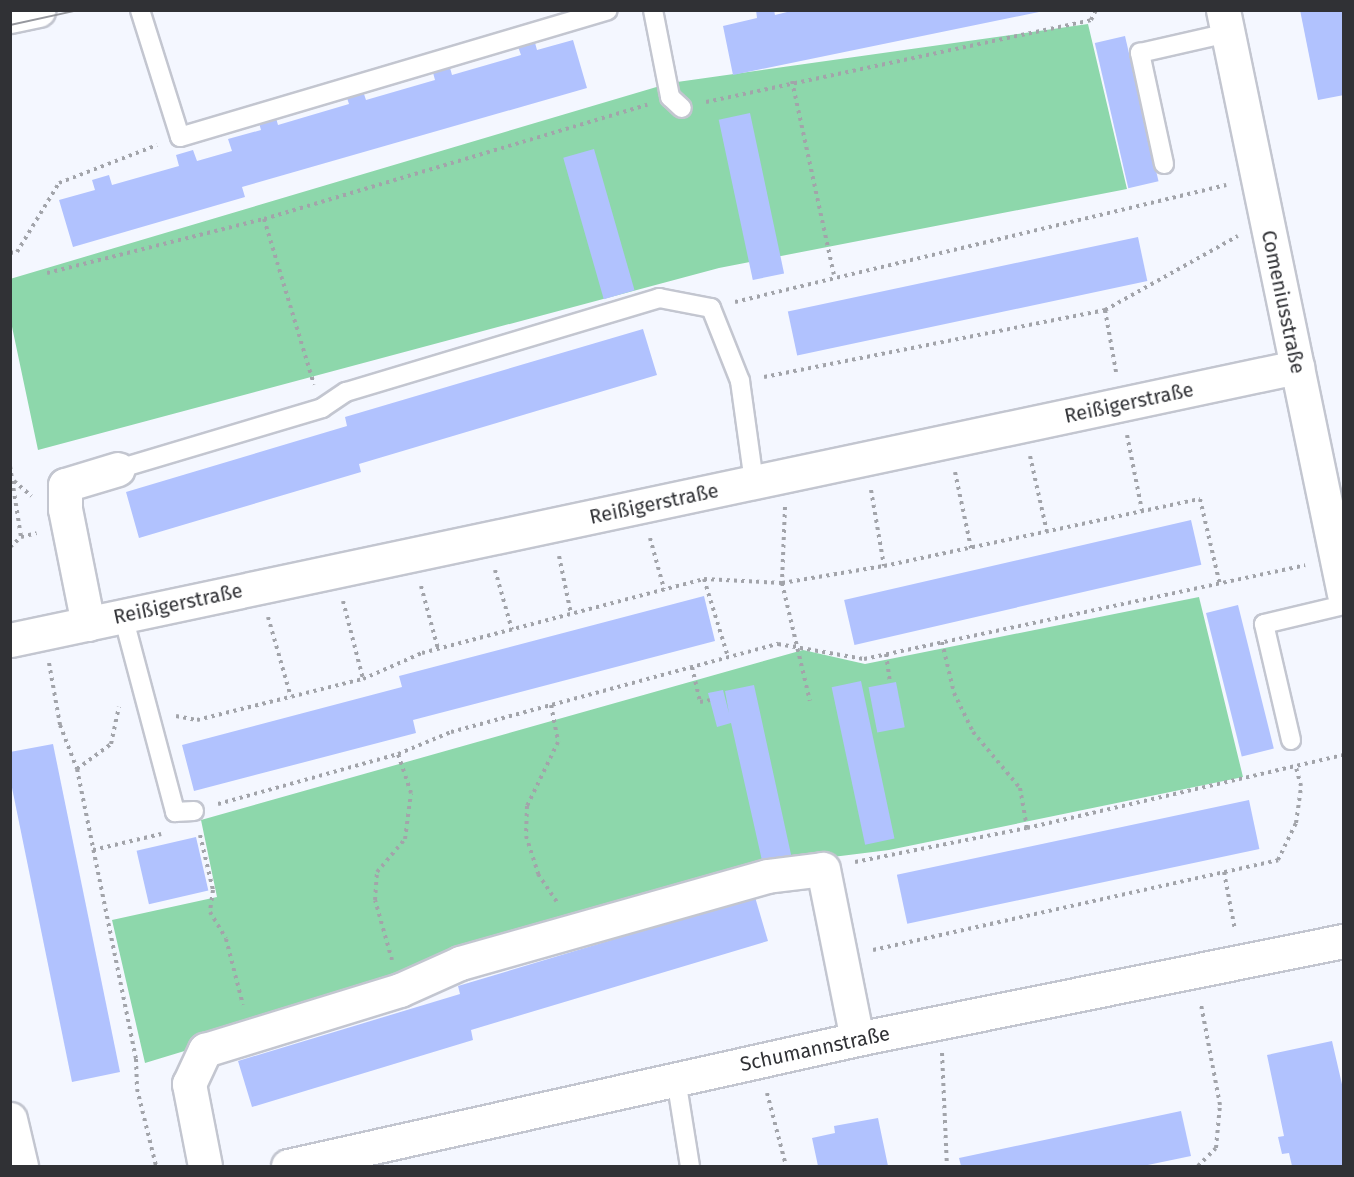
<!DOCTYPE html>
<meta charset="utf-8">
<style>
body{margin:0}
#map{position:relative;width:1354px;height:1177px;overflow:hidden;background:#f4f7ff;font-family:"Fira Sans",sans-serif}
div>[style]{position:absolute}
.green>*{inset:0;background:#8dd7ab}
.building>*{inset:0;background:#b1c2fe;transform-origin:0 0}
.path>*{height:4px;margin-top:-2px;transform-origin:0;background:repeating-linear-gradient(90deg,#a2a4aa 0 3px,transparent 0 7.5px)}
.roads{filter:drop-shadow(2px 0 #c3c6d0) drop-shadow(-2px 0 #c3c6d0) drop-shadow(0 2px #c3c6d0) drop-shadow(0 -2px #c3c6d0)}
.lane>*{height:18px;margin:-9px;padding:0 9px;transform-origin:9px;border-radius:9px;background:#fff}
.street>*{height:33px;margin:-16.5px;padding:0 16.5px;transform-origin:16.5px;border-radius:16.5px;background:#fff}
.secondary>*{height:33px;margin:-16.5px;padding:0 16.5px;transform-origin:16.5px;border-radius:16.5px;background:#fff}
.tram>*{height:1.5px;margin:-0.75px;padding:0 0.75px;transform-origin:0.75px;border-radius:0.75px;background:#96989e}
span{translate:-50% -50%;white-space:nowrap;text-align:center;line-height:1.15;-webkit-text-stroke:4.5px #fff;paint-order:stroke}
.street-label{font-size:20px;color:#303135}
.frame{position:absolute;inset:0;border:12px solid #303135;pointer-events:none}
</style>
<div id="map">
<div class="green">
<i style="clip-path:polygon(1088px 24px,1127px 189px,719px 268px,38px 450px,11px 322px,10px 279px,670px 83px)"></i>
<i style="clip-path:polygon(1199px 597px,1243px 777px,889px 850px,760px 866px,457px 968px,145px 1063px,112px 920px,217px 897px,201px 820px,803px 650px,865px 664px)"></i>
</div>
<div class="building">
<i style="clip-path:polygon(756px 10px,774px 10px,775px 15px,795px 10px,1039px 12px,733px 75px,723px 26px,757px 18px)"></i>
<i style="clip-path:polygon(1300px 10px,1344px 10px,1344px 95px,1318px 100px)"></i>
<i style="left:1125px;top:36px;width:149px;height:31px;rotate:77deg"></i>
<i style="clip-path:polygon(534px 39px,537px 50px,573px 40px,587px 88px,242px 187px,245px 197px,73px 247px,59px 200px,95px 190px,92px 180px,109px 175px,112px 185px,179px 166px,176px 155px,193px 150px,197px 161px,232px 151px,228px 139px,261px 130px,259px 123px,276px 118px,278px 125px,349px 104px,346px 95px,363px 91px,366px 100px,435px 80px,432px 69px,449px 64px,452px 75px,521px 55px,517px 44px)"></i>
<i style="left:750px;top:113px;width:164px;height:32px;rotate:78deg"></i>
<i style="left:594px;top:149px;width:147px;height:32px;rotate:74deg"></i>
<i style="left:1138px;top:237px;width:45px;height:358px;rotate:78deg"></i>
<i style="clip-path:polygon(643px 329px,657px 375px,359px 464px,361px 472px,139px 538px,126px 492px,347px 426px,345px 417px)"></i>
<i style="left:1191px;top:520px;width:46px;height:356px;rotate:77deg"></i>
<i style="clip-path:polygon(704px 596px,715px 641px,413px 720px,416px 733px,194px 791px,182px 745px,402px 687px,399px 676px)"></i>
<i style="left:1238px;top:605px;width:148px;height:33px;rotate:76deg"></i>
<i style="left:861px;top:681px;width:161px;height:30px;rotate:78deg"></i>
<i style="left:896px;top:682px;width:46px;height:28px;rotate:79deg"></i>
<i style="clip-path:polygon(754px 685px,792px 859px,763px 865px,731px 723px,717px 727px,708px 693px,723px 690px,729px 713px,725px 691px)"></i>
<i style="clip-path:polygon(53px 744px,120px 1072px,72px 1082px,10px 778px,10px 752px)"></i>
<i style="left:1249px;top:800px;width:50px;height:360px;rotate:78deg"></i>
<i style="left:196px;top:837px;width:55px;height:61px;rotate:77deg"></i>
<i style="clip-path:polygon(755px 897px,768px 941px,471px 1030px,473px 1040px,252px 1107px,238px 1061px,460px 994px,458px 986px)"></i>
<i style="clip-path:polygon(1332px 1041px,1344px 1093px,1344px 1166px,1292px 1166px,1289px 1153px,1282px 1154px,1278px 1137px,1284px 1136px,1267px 1055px)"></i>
<i style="clip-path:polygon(1181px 1111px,1191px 1156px,1143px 1166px,961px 1166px,959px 1158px)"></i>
<i style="clip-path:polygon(878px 1118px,888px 1166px,818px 1166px,812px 1138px,835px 1133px,834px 1126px)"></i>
</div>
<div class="path">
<i style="left:792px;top:81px;width:198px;rotate:77.8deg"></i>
<i style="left:706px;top:102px;width:394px;rotate:-12deg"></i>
<i style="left:1091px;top:20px;width:11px;rotate:-63deg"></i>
<i style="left:264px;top:219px;width:173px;rotate:73.2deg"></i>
<i style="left:10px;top:253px;width:7px;rotate:-8deg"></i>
<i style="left:17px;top:252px;width:81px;rotate:-58.7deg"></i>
<i style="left:59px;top:183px;width:105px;rotate:-21.2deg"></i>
<i style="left:47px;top:273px;width:224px;rotate:-14deg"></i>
<i style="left:264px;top:219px;width:400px;rotate:-16.6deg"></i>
<i style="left:735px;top:302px;width:505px;rotate:-13.4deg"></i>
<i style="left:1105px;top:310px;width:63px;rotate:79.9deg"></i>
<i style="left:764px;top:377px;width:348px;rotate:-11.1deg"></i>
<i style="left:1105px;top:310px;width:152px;rotate:-29.1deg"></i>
<i style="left:1127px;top:435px;width:77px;rotate:78.8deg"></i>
<i style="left:1030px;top:456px;width:78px;rotate:77.4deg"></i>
<i style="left:10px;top:466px;width:72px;rotate:81.2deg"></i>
<i style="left:955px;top:472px;width:78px;rotate:78.1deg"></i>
<i style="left:14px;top:481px;width:23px;rotate:41deg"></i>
<i style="left:871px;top:490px;width:77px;rotate:80.3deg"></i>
<i style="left:785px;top:507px;width:76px;rotate:92.3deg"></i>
<i style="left:782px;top:583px;width:121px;rotate:76.7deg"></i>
<i style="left:650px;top:538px;width:53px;rotate:74.6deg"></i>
<i style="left:10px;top:547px;width:15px;rotate:-42deg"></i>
<i style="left:21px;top:537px;width:16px;rotate:-14deg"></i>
<i style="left:559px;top:556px;width:59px;rotate:78.3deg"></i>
<i style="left:495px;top:570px;width:62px;rotate:74.2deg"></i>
<i style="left:704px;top:579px;width:82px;rotate:72.9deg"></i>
<i style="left:421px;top:586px;width:65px;rotate:74.9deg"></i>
<i style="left:343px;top:601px;width:81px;rotate:75.6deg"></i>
<i style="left:268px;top:617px;width:83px;rotate:74deg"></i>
<i style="left:942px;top:642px;width:52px;rotate:76.8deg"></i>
<i style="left:954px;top:693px;width:43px;rotate:64deg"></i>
<i style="left:973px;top:732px;width:73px;rotate:50deg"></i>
<i style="left:1020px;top:788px;width:41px;rotate:80.1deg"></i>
<i style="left:886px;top:654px;width:29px;rotate:82deg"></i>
<i style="left:49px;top:663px;width:63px;rotate:79.9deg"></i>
<i style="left:60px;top:725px;width:47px;rotate:68.9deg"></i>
<i style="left:77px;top:769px;width:296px;rotate:78.5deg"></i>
<i style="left:136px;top:1059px;width:30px;rotate:88deg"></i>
<i style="left:137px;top:1089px;width:79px;rotate:76.1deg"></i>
<i style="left:692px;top:667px;width:36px;rotate:77deg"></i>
<i style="left:700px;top:702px;width:10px;rotate:-11deg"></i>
<i style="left:551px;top:705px;width:38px;rotate:79deg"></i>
<i style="left:558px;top:742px;width:71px;rotate:115.8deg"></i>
<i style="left:527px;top:806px;width:30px;rotate:92deg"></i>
<i style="left:526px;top:836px;width:40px;rotate:72deg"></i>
<i style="left:538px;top:874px;width:34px;rotate:56deg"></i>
<i style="left:176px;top:716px;width:21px;rotate:11deg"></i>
<i style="left:197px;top:720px;width:171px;rotate:-13.9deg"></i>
<i style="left:363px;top:679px;width:64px;rotate:-23.8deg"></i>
<i style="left:422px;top:653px;width:292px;rotate:-14.7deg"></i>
<i style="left:704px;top:579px;width:78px;rotate:2.9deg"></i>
<i style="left:782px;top:583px;width:103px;rotate:-9.5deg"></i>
<i style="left:884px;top:566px;width:323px;rotate:-12deg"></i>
<i style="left:1200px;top:499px;width:88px;rotate:76.9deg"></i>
<i style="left:77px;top:769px;width:42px;rotate:-36.3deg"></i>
<i style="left:111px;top:744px;width:38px;rotate:-78deg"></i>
<i style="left:218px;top:804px;width:187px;rotate:-15.5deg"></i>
<i style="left:398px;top:754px;width:57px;rotate:-22.5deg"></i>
<i style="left:451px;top:732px;width:339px;rotate:-15.1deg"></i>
<i style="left:778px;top:644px;width:87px;rotate:9.9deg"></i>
<i style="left:864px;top:659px;width:451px;rotate:-12deg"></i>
<i style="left:200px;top:835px;width:57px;rotate:76.7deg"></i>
<i style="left:213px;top:890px;width:22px;rotate:98deg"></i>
<i style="left:210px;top:912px;width:31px;rotate:59deg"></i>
<i style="left:226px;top:939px;width:68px;rotate:75.6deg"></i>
<i style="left:93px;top:850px;width:70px;rotate:-13.2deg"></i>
<i style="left:855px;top:862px;width:175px;rotate:-11.2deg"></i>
<i style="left:1027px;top:828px;width:325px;rotate:-13deg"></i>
<i style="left:1224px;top:872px;width:59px;rotate:79.3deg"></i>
<i style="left:873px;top:950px;width:415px;rotate:-12.5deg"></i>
<i style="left:1278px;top:860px;width:41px;rotate:-64.1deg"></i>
<i style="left:1296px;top:823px;width:37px;rotate:-82deg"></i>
<i style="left:1301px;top:786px;width:20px;rotate:-105deg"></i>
<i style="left:392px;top:960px;width:62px;rotate:-105.8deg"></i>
<i style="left:375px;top:900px;width:28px;rotate:-86deg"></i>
<i style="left:377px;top:872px;width:43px;rotate:-49.7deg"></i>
<i style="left:405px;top:839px;width:46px;rotate:-82.6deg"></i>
<i style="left:411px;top:793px;width:41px;rotate:-108.4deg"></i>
<i style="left:942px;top:1053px;width:113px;rotate:87.5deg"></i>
<i style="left:767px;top:1093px;width:75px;rotate:75.4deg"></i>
<i style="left:1198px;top:1166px;width:25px;rotate:-45deg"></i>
<i style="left:1216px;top:1148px;width:43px;rotate:-84.7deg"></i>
<i style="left:1220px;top:1105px;width:103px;rotate:-100.7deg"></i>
</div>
<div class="roads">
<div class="lane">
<i style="left:140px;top:10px;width:133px;rotate:72.5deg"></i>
<i style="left:180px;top:137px;width:446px;rotate:-16.5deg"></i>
<i style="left:653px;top:10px;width:89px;rotate:78.9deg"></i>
<i style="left:670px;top:97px;width:16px;rotate:43deg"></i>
<i style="left:1164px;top:164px;width:114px;rotate:-102.2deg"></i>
<i style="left:1140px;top:53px;width:90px;rotate:-12.8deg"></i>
<i style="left:118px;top:469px;width:213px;rotate:-16.6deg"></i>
<i style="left:322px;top:408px;width:29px;rotate:-34deg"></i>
<i style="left:346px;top:392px;width:327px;rotate:-16.7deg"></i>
<i style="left:659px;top:298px;width:53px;rotate:10.9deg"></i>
<i style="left:711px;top:308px;width:79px;rotate:68.3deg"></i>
<i style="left:740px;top:381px;width:102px;rotate:82.1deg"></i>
<i style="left:123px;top:616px;width:203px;rotate:75.1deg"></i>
<i style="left:175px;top:812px;width:19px;rotate:-3deg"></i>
<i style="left:1291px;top:740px;width:119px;rotate:-103.1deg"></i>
<i style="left:1264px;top:624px;width:82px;rotate:-13.4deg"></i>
<i style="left:676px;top:1079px;width:88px;rotate:80.9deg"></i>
</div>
<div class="street">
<i style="left:1223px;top:10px;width:596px;rotate:78.29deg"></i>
<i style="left:88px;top:624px;width:117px;rotate:-101.3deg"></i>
<i style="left:65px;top:509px;width:24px;rotate:-90deg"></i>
<i style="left:65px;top:485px;width:55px;rotate:-16.8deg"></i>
<i style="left:10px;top:640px;width:1316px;rotate:-11.98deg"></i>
<i style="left:10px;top:1119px;width:48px;rotate:76.8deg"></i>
<i style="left:205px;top:1166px;width:84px;rotate:-101deg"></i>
<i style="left:189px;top:1084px;width:38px;rotate:-65deg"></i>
<i style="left:205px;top:1050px;width:204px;rotate:-17.1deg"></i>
<i style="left:400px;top:990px;width:66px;rotate:-24.2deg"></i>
<i style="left:460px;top:963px;width:319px;rotate:-15.8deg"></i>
<i style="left:767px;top:876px;width:56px;rotate:-7.1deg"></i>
<i style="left:823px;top:869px;width:173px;rotate:78.7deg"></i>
<i style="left:288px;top:1166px;width:583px;rotate:-12.58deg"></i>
<i style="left:857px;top:1039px;width:497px;rotate:-11.4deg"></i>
</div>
<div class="secondary">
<i style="left:10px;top:16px;width:29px;rotate:-12deg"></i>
</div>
</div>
<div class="tram">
<i style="left:10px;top:25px;width:71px;rotate:-12.3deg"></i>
</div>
<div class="street-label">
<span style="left:1283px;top:302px;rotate:78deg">Comeniusstraße</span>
<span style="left:1129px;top:403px;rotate:-12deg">Reißigerstraße</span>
<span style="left:654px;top:504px;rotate:-12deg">Reißigerstraße</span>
<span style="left:178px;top:604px;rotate:-12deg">Reißigerstraße</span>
<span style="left:815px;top:1049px;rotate:-12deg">Schumannstraße</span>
</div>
<div class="frame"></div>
</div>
